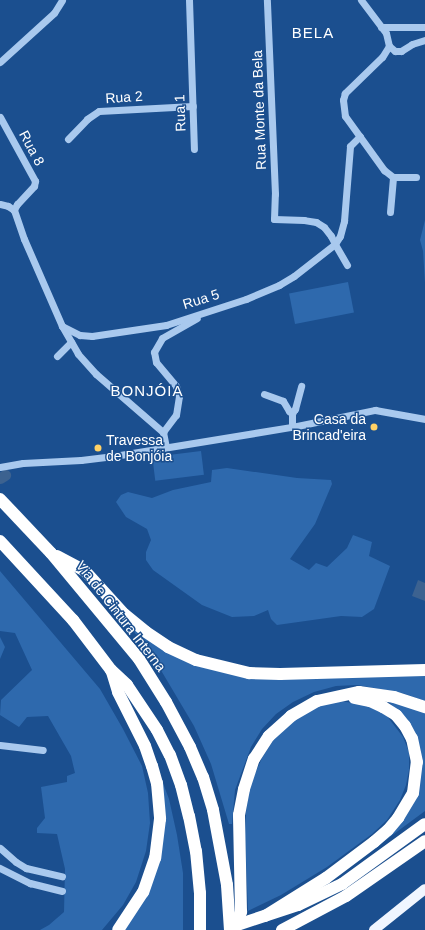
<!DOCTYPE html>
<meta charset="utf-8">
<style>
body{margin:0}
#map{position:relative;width:425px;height:930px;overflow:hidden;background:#1b4f8f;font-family:Arial,sans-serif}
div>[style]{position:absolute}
.green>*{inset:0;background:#2e69ad;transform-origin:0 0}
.water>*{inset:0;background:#3c6290}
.canal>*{height:11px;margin:-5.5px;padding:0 5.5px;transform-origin:5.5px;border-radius:5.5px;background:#3c6290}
.minor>*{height:7px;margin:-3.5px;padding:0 3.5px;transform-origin:3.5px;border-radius:3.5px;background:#a9c9ee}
.major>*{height:10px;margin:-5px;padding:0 5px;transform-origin:5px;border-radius:5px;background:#f0f6ff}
.highway>*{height:12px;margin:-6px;padding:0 6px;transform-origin:6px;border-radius:6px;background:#fff}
.dots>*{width:11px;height:11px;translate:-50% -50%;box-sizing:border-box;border:2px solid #1b4f8f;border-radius:50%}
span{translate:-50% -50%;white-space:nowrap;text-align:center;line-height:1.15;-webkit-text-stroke:3px #1b4f8f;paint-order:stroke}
.street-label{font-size:14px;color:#fff}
.poi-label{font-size:14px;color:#fff}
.right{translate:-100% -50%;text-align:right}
.left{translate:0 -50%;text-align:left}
.neighbourhood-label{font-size:15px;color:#fff;letter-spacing:1px}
</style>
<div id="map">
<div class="green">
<i style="clip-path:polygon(425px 220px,425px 283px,423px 251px,420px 240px)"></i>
<i style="left:348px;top:282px;width:31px;height:60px;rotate:79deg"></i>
<i style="left:201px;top:451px;width:24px;height:49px;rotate:83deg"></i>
<i style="clip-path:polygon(227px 468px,297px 478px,331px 480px,332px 484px,315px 524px,290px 559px,309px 570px,316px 563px,327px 567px,347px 548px,353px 535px,372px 542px,369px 556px,390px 566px,374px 609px,362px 617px,341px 616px,277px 625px,271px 619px,268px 610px,254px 616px,232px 617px,202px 605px,153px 570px,146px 560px,146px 552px,151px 540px,147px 529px,126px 517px,116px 502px,121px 495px,128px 492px,152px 498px,173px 490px,211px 482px,212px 470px)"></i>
<i style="clip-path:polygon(0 571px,100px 689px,123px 729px,142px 766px,148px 793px,150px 823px,146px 851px,136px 882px,123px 905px,102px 930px,40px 930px,49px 925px,64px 912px,65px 869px,57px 834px,37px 833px,37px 828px,45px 818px,41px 787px,67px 782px,67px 776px,75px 773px,71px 756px,48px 716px,27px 717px,19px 727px,0 715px,1px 700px,32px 670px,15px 633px,0 631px)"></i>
<i style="clip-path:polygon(130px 626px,215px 669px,425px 674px,425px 701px,402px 693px,357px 685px,336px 686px,314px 692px,293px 702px,276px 714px,262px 729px,251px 747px,235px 790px,232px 824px,229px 824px,211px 764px,194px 726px,162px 672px)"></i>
<i style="clip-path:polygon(0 637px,5px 647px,0 659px)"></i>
<i style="clip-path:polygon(340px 701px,367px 705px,387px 716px,403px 737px,409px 752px,409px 770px,406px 785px,400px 800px,387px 820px,372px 834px,327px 867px,281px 895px,248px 911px,245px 835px,246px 812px,250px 785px,262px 758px,276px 736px,297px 716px,320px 705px)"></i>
<i style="clip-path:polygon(388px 701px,425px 712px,425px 811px,356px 862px,418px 784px,405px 719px)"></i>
<i style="clip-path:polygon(155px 762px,169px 799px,177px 835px,183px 873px,183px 930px,121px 930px,157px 862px)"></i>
</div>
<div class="water">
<i style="clip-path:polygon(418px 580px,425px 583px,425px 601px,412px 596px)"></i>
</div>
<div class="canal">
<i style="left:0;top:478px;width:6px;rotate:-31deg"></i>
</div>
<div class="minor">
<i style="left:189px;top:0;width:149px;rotate:88.1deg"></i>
<i style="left:361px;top:0;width:41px;rotate:52.9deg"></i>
<i style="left:386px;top:33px;width:13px;rotate:77deg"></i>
<i style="left:389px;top:46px;width:13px;rotate:122deg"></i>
<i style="left:382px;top:57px;width:52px;rotate:135.8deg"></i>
<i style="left:345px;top:93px;width:7px;rotate:106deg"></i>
<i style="left:343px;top:100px;width:16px;rotate:83deg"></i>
<i style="left:345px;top:116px;width:67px;rotate:54.2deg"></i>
<i style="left:384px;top:170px;width:11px;rotate:38deg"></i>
<i style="left:393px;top:177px;width:23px"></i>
<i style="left:381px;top:27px;width:44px"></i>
<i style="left:389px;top:46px;width:8px;rotate:40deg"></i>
<i style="left:395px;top:51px;width:6px"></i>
<i style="left:401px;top:51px;width:13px;rotate:-32deg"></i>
<i style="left:412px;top:44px;width:14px;rotate:-17deg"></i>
<i style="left:0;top:62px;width:73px;rotate:-42.2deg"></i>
<i style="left:54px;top:13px;width:15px;rotate:-58deg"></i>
<i style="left:0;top:117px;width:73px;rotate:61.3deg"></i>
<i style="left:35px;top:181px;width:5px;rotate:101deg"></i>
<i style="left:34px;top:186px;width:25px;rotate:133deg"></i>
<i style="left:17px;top:204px;width:7px;rotate:117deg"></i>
<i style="left:68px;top:139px;width:28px;rotate:-46deg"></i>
<i style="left:87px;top:119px;width:14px;rotate:-34deg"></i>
<i style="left:99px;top:111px;width:94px;rotate:-3deg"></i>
<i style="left:0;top:204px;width:8px;rotate:14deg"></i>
<i style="left:8px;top:206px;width:7px;rotate:34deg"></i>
<i style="left:14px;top:210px;width:31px;rotate:71deg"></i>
<i style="left:24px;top:239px;width:95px;rotate:66.4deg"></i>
<i style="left:62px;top:326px;width:32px;rotate:60deg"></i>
<i style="left:78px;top:354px;width:27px;rotate:48deg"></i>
<i style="left:96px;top:374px;width:89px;rotate:40.9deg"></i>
<i style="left:163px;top:432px;width:15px;rotate:79deg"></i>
<i style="left:390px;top:212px;width:35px;rotate:-85deg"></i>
<i style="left:347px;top:265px;width:24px;rotate:-120deg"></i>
<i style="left:335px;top:244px;width:9px;rotate:-58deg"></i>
<i style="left:340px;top:236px;width:16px;rotate:-75deg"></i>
<i style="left:344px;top:221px;width:75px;rotate:-85.4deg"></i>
<i style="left:350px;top:146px;width:14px;rotate:-45deg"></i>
<i style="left:62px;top:326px;width:20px;rotate:27deg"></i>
<i style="left:80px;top:335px;width:12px;rotate:5deg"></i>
<i style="left:92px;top:336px;width:75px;rotate:-8.5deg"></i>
<i style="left:166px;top:325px;width:84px;rotate:-18deg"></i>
<i style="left:246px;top:299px;width:36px;rotate:-23deg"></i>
<i style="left:279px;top:285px;width:17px;rotate:-31deg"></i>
<i style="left:294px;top:276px;width:52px;rotate:-38deg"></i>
<i style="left:335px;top:244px;width:9px;rotate:-117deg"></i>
<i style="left:331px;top:236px;width:11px;rotate:-128deg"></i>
<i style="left:324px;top:227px;width:9px;rotate:-148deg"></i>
<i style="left:316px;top:222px;width:12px;rotate:-171deg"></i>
<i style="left:304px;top:220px;width:30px;rotate:-178deg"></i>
<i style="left:274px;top:219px;width:25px;rotate:-88deg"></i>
<i style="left:275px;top:194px;width:194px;rotate:-92.4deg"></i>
<i style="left:57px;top:356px;width:20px;rotate:-45deg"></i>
<i style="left:264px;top:394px;width:20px;rotate:20deg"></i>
<i style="left:283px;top:401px;width:12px;rotate:59deg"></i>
<i style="left:289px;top:411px;width:4px;rotate:34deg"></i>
<i style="left:292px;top:413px;width:14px;rotate:90deg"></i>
<i style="left:292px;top:413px;width:5px;rotate:-53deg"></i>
<i style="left:295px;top:409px;width:24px;rotate:-75deg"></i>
<i style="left:163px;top:432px;width:21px;rotate:-53deg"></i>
<i style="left:176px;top:415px;width:19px;rotate:-81deg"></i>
<i style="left:179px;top:396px;width:10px;rotate:-107deg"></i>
<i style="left:176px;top:386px;width:31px;rotate:-130deg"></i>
<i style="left:156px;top:362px;width:10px;rotate:-101deg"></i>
<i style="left:154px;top:352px;width:16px;rotate:-60deg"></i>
<i style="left:162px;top:338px;width:40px;rotate:-29.7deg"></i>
<i style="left:0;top:467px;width:23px;rotate:-10deg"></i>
<i style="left:23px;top:463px;width:58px;rotate:-3deg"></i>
<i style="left:81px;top:460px;width:33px;rotate:-7deg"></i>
<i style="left:114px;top:456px;width:180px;rotate:-9.3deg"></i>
<i style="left:292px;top:427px;width:85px;rotate:-11.6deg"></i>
<i style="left:375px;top:410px;width:51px;rotate:10.2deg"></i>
<i style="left:0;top:745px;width:43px;rotate:6.6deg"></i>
<i style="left:0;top:848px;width:21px;rotate:41deg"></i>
<i style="left:16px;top:862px;width:12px;rotate:31deg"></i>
<i style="left:26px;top:868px;width:37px;rotate:13deg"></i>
<i style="left:0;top:868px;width:34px;rotate:27deg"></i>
<i style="left:30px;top:883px;width:33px;rotate:14deg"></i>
</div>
<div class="major">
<i style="left:374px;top:930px;width:65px;rotate:-38.8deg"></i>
</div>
<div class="highway">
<i style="left:0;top:499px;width:74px;rotate:46.6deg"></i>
<i style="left:51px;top:553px;width:138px;rotate:50.3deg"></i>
<i style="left:139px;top:659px;width:51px;rotate:57.9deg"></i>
<i style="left:166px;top:702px;width:51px;rotate:61.9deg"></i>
<i style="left:190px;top:747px;width:33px;rotate:67deg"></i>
<i style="left:203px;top:777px;width:34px;rotate:73deg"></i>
<i style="left:213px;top:810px;width:76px;rotate:79.4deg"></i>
<i style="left:227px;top:885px;width:45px;rotate:86.2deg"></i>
<i style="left:0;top:541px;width:108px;rotate:47.3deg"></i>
<i style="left:73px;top:620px;width:63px;rotate:52.8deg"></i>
<i style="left:111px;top:670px;width:22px;rotate:43deg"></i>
<i style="left:127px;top:685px;width:54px;rotate:56.3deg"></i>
<i style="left:157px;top:730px;width:28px;rotate:63deg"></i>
<i style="left:170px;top:755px;width:32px;rotate:70deg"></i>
<i style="left:181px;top:785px;width:32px;rotate:76deg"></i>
<i style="left:189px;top:816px;width:36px;rotate:79deg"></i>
<i style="left:196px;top:851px;width:42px;rotate:84.6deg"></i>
<i style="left:200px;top:893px;width:37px;rotate:90deg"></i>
<i style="left:57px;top:556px;width:32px;rotate:28deg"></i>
<i style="left:85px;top:571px;width:58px;rotate:47.8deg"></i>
<i style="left:124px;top:614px;width:28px;rotate:39deg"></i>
<i style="left:146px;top:632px;width:27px;rotate:34deg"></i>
<i style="left:168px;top:647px;width:31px;rotate:25deg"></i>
<i style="left:196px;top:660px;width:55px;rotate:13.8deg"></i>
<i style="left:249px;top:673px;width:31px;rotate:2deg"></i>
<i style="left:280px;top:674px;width:145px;rotate:-1.6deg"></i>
<i style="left:112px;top:672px;width:21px;rotate:73deg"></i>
<i style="left:118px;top:692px;width:60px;rotate:63.4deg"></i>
<i style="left:145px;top:746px;width:21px;rotate:71deg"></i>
<i style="left:152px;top:766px;width:18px;rotate:74deg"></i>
<i style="left:157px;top:783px;width:36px;rotate:85deg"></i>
<i style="left:160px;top:819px;width:39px;rotate:97deg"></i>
<i style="left:155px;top:858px;width:36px;rotate:109deg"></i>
<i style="left:143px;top:892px;width:45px;rotate:123.3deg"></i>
<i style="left:265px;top:916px;width:72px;rotate:-31.9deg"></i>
<i style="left:326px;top:878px;width:60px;rotate:-36.9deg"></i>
<i style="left:374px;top:842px;width:18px;rotate:-41deg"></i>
<i style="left:388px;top:830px;width:16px;rotate:-50deg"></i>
<i style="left:398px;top:818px;width:29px;rotate:-59deg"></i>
<i style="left:413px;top:793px;width:31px;rotate:-83deg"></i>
<i style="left:417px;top:762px;width:24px;rotate:-102deg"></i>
<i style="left:412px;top:739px;width:15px;rotate:-118deg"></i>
<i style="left:405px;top:726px;width:14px;rotate:-129deg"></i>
<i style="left:396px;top:715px;width:15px;rotate:-148deg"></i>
<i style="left:383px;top:707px;width:14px;rotate:-155deg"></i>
<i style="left:370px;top:701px;width:16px;rotate:-169deg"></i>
<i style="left:231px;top:927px;width:71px;rotate:-18.2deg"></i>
<i style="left:298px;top:905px;width:49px;rotate:-25.5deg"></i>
<i style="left:342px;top:884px;width:102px;rotate:-35.9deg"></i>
<i style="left:233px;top:930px;width:20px;rotate:-66deg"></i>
<i style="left:241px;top:912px;width:97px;rotate:-91.2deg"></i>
<i style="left:239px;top:815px;width:26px;rotate:-79deg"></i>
<i style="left:244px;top:789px;width:32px;rotate:-72deg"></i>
<i style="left:254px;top:759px;width:27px;rotate:-57deg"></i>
<i style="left:269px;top:736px;width:30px;rotate:-42deg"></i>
<i style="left:291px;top:716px;width:30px;rotate:-30deg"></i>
<i style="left:317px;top:701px;width:43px;rotate:-12.1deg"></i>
<i style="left:359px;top:692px;width:35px;rotate:8deg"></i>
<i style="left:394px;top:697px;width:33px;rotate:18deg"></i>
<i style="left:282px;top:930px;width:72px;rotate:-28deg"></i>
<i style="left:346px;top:896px;width:96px;rotate:-34.8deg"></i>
</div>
<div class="dots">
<i style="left:374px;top:427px;background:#ffd166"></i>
<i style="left:98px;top:448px;background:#ffd166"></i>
</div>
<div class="street-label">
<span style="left:124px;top:97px;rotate:-4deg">Rua 2</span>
<span style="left:259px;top:110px;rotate:-92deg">Rua Monte da Bela</span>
<span style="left:180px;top:113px;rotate:-92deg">Rua 1</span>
<span style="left:32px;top:148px;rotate:62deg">Rua 8</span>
<span style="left:201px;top:299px;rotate:-17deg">Rua 5</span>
<span style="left:121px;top:616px;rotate:52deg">Via de Cintura Interna</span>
</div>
<div class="poi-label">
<span class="right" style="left:366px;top:427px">Casa da<br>Brincad'eira</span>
<span class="left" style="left:106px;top:448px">Travessa<br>de Bonjóia</span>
</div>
<div class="neighbourhood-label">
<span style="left:313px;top:33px">BELA</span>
<span style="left:147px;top:391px">BONJÓIA</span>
</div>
</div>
